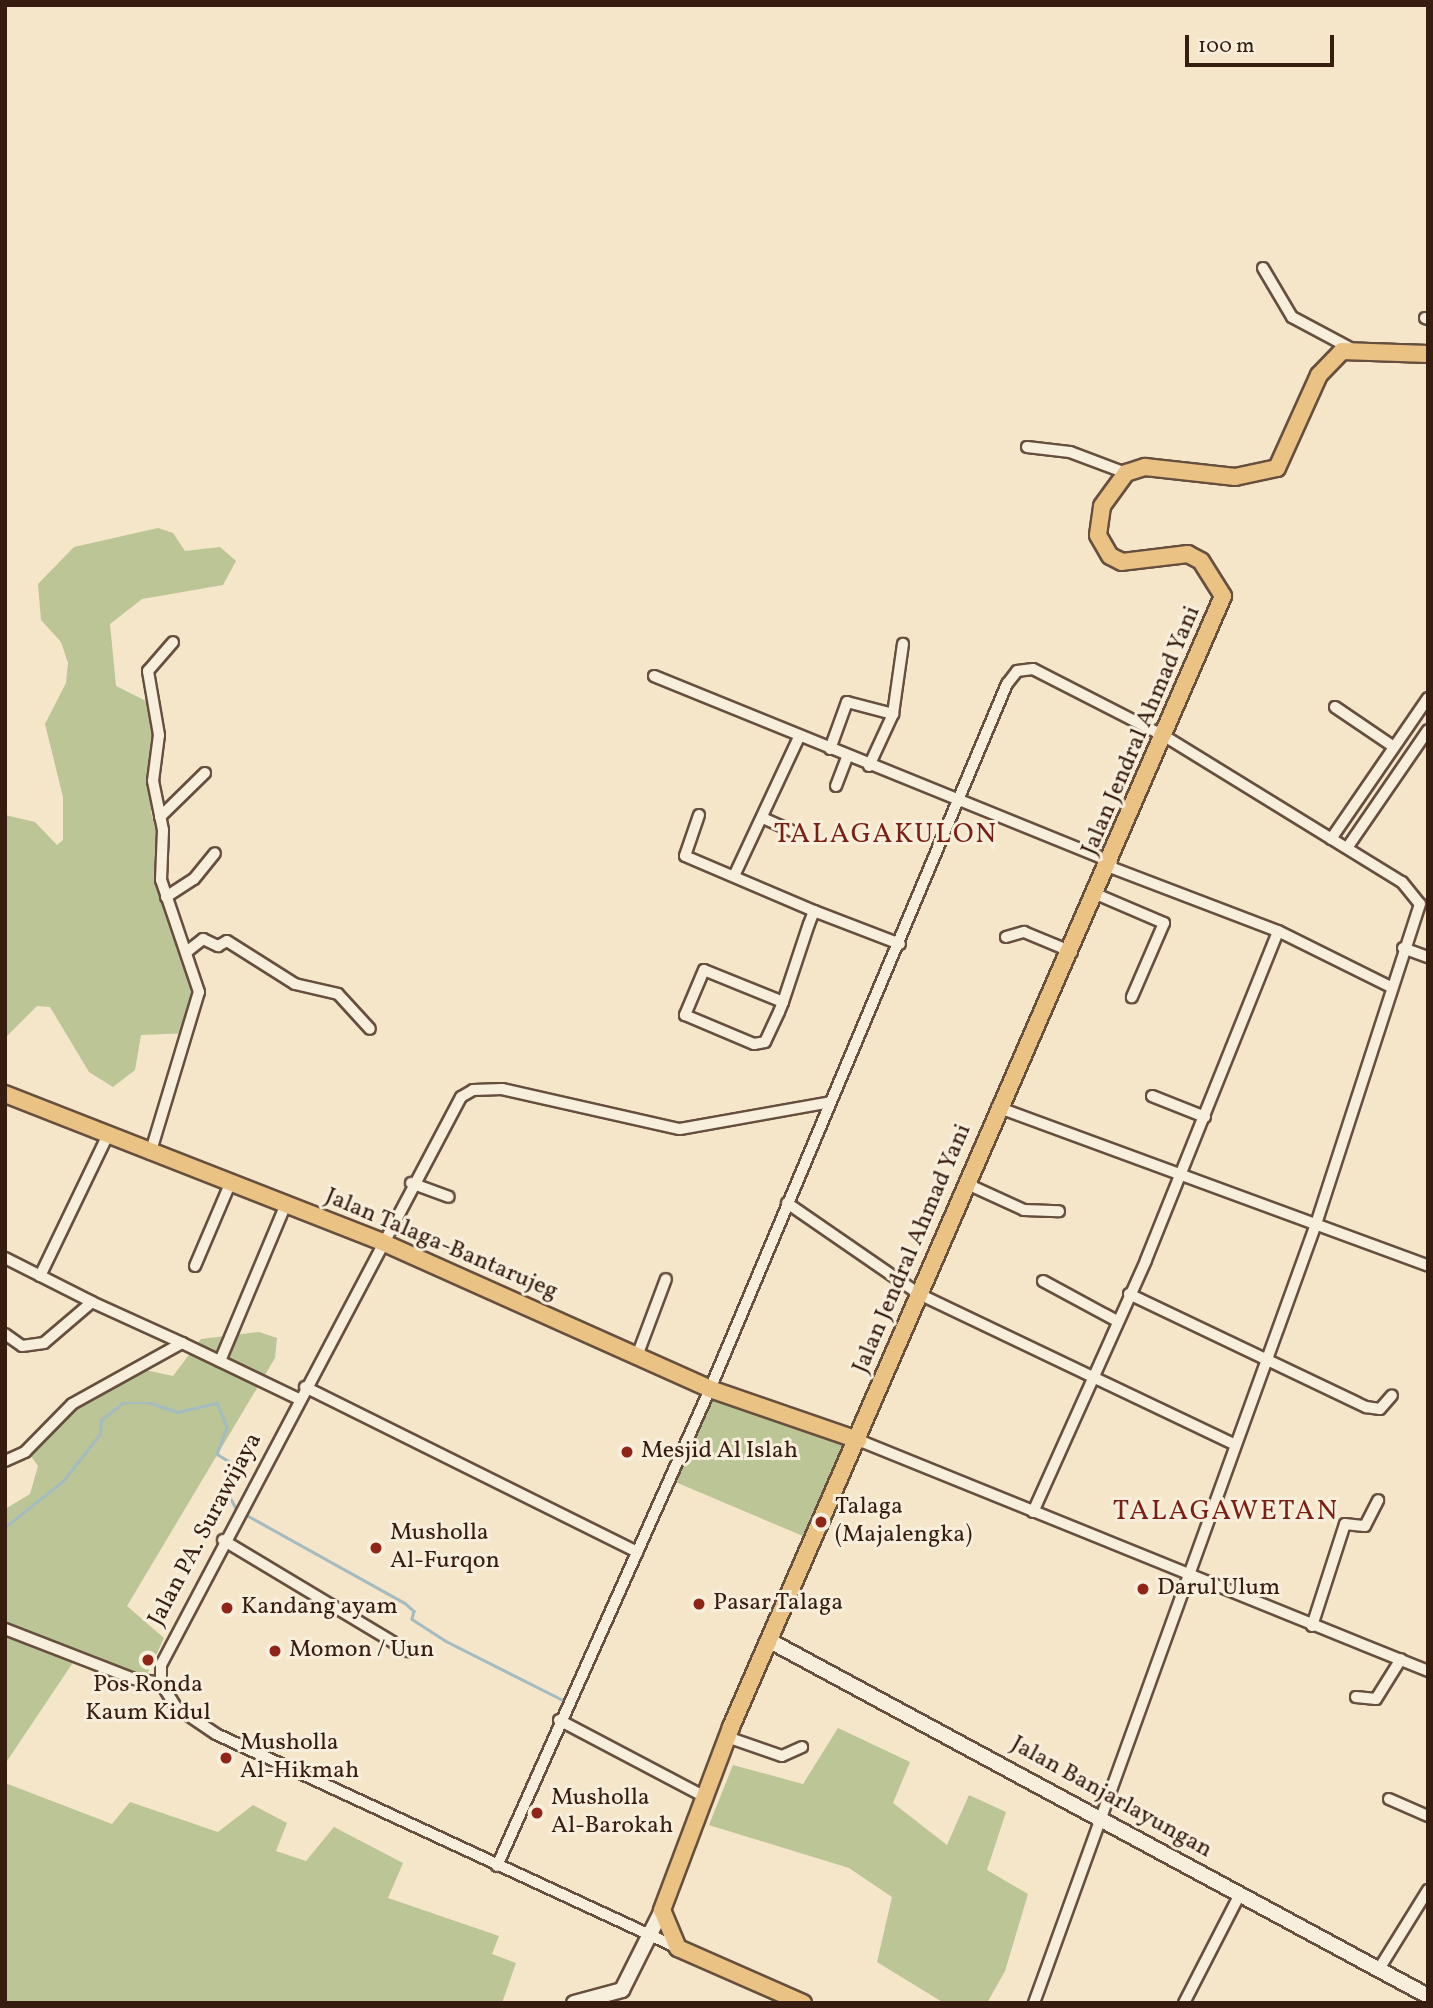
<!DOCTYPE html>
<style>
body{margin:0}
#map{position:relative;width:1433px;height:2008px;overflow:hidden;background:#f5e5c9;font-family:Vollkorn,serif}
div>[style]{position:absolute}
.green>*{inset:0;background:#bbc596;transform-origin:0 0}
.stream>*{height:2.5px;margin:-1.25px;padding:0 1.25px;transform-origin:1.25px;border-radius:1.25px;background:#a3bcc2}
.roads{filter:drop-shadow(2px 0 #664f3e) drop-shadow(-2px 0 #664f3e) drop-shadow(0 2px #664f3e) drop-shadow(0 -2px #664f3e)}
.street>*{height:10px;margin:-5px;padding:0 5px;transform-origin:5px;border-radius:5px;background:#f8eedc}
.secondary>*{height:14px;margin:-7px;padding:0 7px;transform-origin:7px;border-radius:7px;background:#f8eedc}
.primary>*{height:16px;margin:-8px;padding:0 8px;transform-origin:8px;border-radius:8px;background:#eac284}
.dots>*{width:19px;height:19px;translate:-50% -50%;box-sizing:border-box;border:4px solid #f8eedc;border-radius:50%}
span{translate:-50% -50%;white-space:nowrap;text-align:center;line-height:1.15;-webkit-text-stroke:6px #f8eedc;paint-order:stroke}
.street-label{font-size:24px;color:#371d0f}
.poi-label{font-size:24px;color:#371d0f}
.left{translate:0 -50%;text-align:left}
.quarter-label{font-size:28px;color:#7a1f14;letter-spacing:2px}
.frame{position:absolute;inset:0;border:7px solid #371d0f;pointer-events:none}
.scale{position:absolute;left:1185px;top:35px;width:149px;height:32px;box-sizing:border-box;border:4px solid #371d0f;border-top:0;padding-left:9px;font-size:21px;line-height:24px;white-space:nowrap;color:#371d0f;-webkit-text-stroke:5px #f8eedc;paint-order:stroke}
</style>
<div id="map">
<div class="green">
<i style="clip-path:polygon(158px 528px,173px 533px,185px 551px,220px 547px,236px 561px,223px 585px,142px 599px,110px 624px,116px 686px,154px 705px,151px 812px,199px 1002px,191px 1033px,141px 1035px,135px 1070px,113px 1087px,89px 1072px,50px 1007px,37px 1006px,5px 1038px,5px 815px,35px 822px,57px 845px,63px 840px,63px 797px,45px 724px,66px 683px,68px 663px,61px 642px,41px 620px,38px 584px,74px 547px)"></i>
<i style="clip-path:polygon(259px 1332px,277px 1338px,275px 1358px,127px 1606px,164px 1638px,144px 1681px,80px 1652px,5px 1764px,5px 1509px,30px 1494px,38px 1466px,26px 1449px,69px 1408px,117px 1383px,145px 1370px,173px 1376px,201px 1339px)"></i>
<i style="left:714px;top:1381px;width:154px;height:108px;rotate:23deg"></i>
<i style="clip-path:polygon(838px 1728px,910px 1762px,893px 1803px,947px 1845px,969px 1795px,1006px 1812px,987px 1870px,1028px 1894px,1005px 1971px,987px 2003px,944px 2003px,877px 1962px,892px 1897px,849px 1868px,709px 1825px,733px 1765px,803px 1784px)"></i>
<i style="clip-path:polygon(5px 1783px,112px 1824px,130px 1802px,218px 1832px,253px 1805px,287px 1823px,276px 1851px,306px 1861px,334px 1827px,403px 1863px,388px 1898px,499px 1936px,492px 1954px,516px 1963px,502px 2003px,5px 2003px)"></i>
</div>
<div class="stream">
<i style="left:243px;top:1513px;width:185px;rotate:29.1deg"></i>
<i style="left:405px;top:1603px;width:12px;rotate:42deg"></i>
<i style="left:414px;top:1611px;width:8px;rotate:104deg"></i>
<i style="left:412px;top:1619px;width:40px;rotate:32.9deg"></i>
<i style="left:446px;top:1641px;width:136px;rotate:26.8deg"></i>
<i style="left:5px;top:1527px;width:74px;rotate:-38.4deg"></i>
<i style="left:63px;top:1481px;width:60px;rotate:-51.8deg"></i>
<i style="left:100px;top:1434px;width:14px;rotate:-86deg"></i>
<i style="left:101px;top:1420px;width:28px;rotate:-38deg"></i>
<i style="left:123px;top:1403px;width:28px"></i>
<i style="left:151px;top:1403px;width:28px;rotate:19deg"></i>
<i style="left:177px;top:1412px;width:41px;rotate:-12.7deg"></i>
<i style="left:217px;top:1403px;width:26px;rotate:67deg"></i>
<i style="left:227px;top:1427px;width:29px;rotate:110deg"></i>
<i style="left:217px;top:1454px;width:26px;rotate:31deg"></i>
<i style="left:239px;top:1467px;width:26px;rotate:119deg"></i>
<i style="left:226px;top:1490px;width:23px;rotate:61deg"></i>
</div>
<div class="roads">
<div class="street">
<i style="left:1263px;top:268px;width:57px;rotate:59.4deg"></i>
<i style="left:1292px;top:317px;width:68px;rotate:28.1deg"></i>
<i style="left:1425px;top:318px;width:3px;rotate:18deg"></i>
<i style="left:1027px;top:447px;width:43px;rotate:6.6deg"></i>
<i style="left:1070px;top:452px;width:60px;rotate:20.6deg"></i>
<i style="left:654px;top:676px;width:494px;rotate:22.1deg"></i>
<i style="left:1335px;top:707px;width:71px;rotate:34.1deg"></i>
<i style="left:830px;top:749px;width:50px;rotate:-70.1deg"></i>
<i style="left:847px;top:702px;width:48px;rotate:14.6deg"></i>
<i style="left:869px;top:766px;width:57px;rotate:-65.2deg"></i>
<i style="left:893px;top:714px;width:71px;rotate:-81.9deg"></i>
<i style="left:836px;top:786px;width:30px;rotate:-69deg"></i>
<i style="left:699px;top:815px;width:43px;rotate:108.9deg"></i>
<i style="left:685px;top:856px;width:140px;rotate:23.1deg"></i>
<i style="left:160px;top:817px;width:63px;rotate:-44.4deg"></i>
<i style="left:765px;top:819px;width:32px;rotate:24deg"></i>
<i style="left:1331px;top:839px;width:171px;rotate:-55.5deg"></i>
<i style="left:1347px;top:848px;width:143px;rotate:-55.5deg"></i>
<i style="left:1110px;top:867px;width:180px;rotate:20.9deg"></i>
<i style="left:1278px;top:931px;width:124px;rotate:26.4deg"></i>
<i style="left:734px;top:876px;width:153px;rotate:-64.9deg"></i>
<i style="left:1096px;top:894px;width:74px;rotate:23.1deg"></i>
<i style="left:1164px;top:923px;width:81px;rotate:113.4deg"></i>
<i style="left:166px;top:897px;width:33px;rotate:-33deg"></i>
<i style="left:194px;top:879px;width:33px;rotate:-51deg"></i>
<i style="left:1006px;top:937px;width:19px;rotate:-16deg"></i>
<i style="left:1024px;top:932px;width:52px;rotate:22.6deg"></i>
<i style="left:1403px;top:948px;width:27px;rotate:20deg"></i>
<i style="left:189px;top:950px;width:18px;rotate:-38deg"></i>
<i style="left:203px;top:939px;width:17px;rotate:25deg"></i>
<i style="left:218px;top:946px;width:10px;rotate:-29deg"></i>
<i style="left:227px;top:941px;width:80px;rotate:32.3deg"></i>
<i style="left:295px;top:984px;width:44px;rotate:13.1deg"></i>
<i style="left:338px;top:994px;width:47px;rotate:47.6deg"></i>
<i style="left:783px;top:1002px;width:85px;rotate:-157.9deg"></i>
<i style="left:704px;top:970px;width:49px;rotate:112.9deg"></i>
<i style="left:685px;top:1015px;width:75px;rotate:22.8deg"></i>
<i style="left:754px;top:1044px;width:11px;rotate:-10deg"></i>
<i style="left:765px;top:1042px;width:33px;rotate:-65deg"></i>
<i style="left:779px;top:1012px;width:11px;rotate:-68deg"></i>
<i style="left:783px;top:1002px;width:82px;rotate:-71.6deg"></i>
<i style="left:809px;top:924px;width:14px;rotate:-69deg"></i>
<i style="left:814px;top:911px;width:92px;rotate:21deg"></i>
<i style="left:1152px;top:1096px;width:57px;rotate:21.6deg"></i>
<i style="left:997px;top:1107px;width:459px;rotate:20.2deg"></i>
<i style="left:150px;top:1154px;width:169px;rotate:-73.2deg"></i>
<i style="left:199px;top:992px;width:118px;rotate:-108.7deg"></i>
<i style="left:161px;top:880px;width:50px;rotate:-87.7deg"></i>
<i style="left:163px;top:830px;width:50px;rotate:-101.5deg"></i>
<i style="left:153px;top:781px;width:46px;rotate:-82.6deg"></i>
<i style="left:159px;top:735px;width:65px;rotate:-99.8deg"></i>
<i style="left:148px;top:671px;width:38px;rotate:-49deg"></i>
<i style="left:411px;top:1183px;width:40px;rotate:20.2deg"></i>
<i style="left:965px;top:1183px;width:65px;rotate:24.6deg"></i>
<i style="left:1024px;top:1210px;width:35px;rotate:2deg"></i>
<i style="left:787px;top:1203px;width:160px;rotate:34.6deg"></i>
<i style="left:919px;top:1294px;width:348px;rotate:25.5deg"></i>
<i style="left:5px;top:1258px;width:97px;rotate:26.8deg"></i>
<i style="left:92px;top:1302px;width:63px;rotate:139.5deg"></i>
<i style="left:44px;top:1343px;width:22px;rotate:172deg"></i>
<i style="left:22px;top:1346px;width:21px;rotate:-145deg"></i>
<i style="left:195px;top:1266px;width:89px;rotate:-66.9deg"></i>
<i style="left:40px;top:1276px;width:154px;rotate:-64.3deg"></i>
<i style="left:1043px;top:1281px;width:84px;rotate:28.4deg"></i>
<i style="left:1129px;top:1294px;width:263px;rotate:25.5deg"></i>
<i style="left:1366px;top:1407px;width:14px;rotate:8deg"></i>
<i style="left:1380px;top:1409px;width:18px;rotate:-49deg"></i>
<i style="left:92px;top:1302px;width:99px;rotate:24.5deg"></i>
<i style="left:637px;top:1356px;width:82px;rotate:-69.4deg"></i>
<i style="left:220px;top:1361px;width:170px;rotate:-67.2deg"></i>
<i style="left:305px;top:1387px;width:371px;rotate:26.4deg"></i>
<i style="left:858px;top:1440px;width:615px;rotate:22.06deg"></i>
<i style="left:5px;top:1461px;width:22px;rotate:-24deg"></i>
<i style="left:25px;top:1452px;width:67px;rotate:-45.6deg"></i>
<i style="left:72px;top:1404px;width:126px;rotate:-29deg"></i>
<i style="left:182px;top:1343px;width:130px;rotate:25.6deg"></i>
<i style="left:1033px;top:1512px;width:276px;rotate:-65.8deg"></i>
<i style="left:1146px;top:1260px;width:354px;rotate:-68.1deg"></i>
<i style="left:223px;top:1540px;width:216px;rotate:31deg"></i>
<i style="left:1312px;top:1626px;width:107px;rotate:-72.1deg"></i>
<i style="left:1345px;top:1524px;width:20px;rotate:6deg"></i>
<i style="left:1365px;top:1526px;width:29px;rotate:-63deg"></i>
<i style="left:5px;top:1629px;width:138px;rotate:21.2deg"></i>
<i style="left:134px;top:1679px;width:27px;rotate:8deg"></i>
<i style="left:1356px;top:1697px;width:20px;rotate:6deg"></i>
<i style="left:1376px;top:1699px;width:47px;rotate:-58deg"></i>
<i style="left:559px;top:1720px;width:163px;rotate:27.8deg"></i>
<i style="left:727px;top:1737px;width:58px;rotate:19.1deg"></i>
<i style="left:782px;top:1756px;width:22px;rotate:-24deg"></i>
<i style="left:1389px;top:1799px;width:43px;rotate:23.6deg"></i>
<i style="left:497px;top:1866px;width:522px;rotate:-65.94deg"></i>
<i style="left:710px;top:1389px;width:765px;rotate:-67.16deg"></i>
<i style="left:1007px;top:684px;width:16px;rotate:-52deg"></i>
<i style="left:1017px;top:671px;width:16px;rotate:-7deg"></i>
<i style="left:1033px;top:669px;width:149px;rotate:27.1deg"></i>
<i style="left:1166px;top:737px;width:277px;rotate:31.6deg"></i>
<i style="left:1402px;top:882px;width:28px;rotate:51deg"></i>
<i style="left:1420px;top:904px;width:336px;rotate:108deg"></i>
<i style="left:1316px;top:1224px;width:828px;rotate:109.9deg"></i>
<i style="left:678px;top:1948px;width:509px;rotate:-155.15deg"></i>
<i style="left:216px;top:1734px;width:48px;rotate:-146deg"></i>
<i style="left:176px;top:1707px;width:28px;rotate:-122deg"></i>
<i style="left:161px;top:1683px;width:18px;rotate:-90deg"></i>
<i style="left:161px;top:1665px;width:642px;rotate:-62.16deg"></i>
<i style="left:461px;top:1097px;width:14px;rotate:-30deg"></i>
<i style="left:473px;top:1090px;width:29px;rotate:-2deg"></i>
<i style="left:502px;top:1089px;width:182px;rotate:12.7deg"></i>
<i style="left:680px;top:1129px;width:153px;rotate:-10.1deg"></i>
<i style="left:1379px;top:1969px;width:93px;rotate:-58.2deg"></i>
<i style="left:1184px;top:2003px;width:120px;rotate:-62.8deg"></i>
</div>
<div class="secondary">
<i style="left:770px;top:1641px;width:748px;rotate:28.35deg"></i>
<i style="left:574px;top:2003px;width:50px;rotate:-15.2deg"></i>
<i style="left:622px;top:1990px;width:89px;rotate:-63.4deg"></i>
</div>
<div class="primary">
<i style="left:5px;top:1094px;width:405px;rotate:21.4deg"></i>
<i style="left:382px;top:1242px;width:359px;rotate:24.1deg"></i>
<i style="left:710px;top:1389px;width:157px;rotate:19deg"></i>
<i style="left:803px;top:2003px;width:137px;rotate:-156.3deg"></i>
<i style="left:678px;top:1948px;width:41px;rotate:-112.8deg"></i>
<i style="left:662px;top:1910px;width:196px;rotate:-69.3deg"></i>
<i style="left:731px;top:1727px;width:1233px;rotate:-66.49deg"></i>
<i style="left:1223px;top:596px;width:41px;rotate:-122.2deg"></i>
<i style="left:1201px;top:561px;width:15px;rotate:-152deg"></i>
<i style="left:1188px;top:554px;width:66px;rotate:173.1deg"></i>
<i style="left:1122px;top:562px;width:13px;rotate:-153deg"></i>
<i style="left:1110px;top:556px;width:24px;rotate:-120deg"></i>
<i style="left:1098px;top:535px;width:29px;rotate:-82deg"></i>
<i style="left:1102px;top:506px;width:41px;rotate:-54deg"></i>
<i style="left:1126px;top:473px;width:20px;rotate:-18deg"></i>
<i style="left:1145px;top:467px;width:91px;rotate:6.3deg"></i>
<i style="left:1235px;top:477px;width:43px;rotate:-12.1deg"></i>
<i style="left:1277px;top:468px;width:102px;rotate:-65.7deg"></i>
<i style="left:1319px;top:375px;width:33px;rotate:-46deg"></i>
<i style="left:1342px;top:351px;width:86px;rotate:2deg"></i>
</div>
</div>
<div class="dots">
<i style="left:627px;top:1452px;background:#8f2418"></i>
<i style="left:821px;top:1522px;background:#8f2418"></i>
<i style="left:376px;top:1548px;background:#8f2418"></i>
<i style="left:1143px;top:1589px;background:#8f2418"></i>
<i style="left:699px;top:1604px;background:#8f2418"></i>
<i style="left:227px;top:1608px;background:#8f2418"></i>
<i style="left:275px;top:1651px;background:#8f2418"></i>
<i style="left:148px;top:1660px;background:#8f2418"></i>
<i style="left:226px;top:1758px;background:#8f2418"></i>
<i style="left:537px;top:1813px;background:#8f2418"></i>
</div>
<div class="street-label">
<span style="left:1142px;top:731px;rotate:-67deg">Jalan Jendral Ahmad Yani</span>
<span style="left:441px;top:1245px;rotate:23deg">Jalan Talaga-Bantarujeg</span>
<span style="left:913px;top:1249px;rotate:-67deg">Jalan Jendral Ahmad Yani</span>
<span style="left:206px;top:1530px;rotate:-62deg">Jalan PA. Surawijaya</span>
<span style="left:1111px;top:1798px;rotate:29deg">Jalan Banjarlayungan</span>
</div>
<div class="poi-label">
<span class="left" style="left:641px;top:1452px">Mesjid Al Islah</span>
<span class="left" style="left:835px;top:1522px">Talaga<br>(Majalengka)</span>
<span class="left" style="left:390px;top:1548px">Musholla<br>Al-Furqon</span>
<span class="left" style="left:1157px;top:1589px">Darul Ulum</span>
<span class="left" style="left:713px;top:1604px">Pasar Talaga</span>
<span class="left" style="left:241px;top:1608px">Kandang ayam</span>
<span class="left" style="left:289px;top:1651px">Momon / Uun</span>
<span style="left:148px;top:1700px">Pos Ronda<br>Kaum Kidul</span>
<span class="left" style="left:240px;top:1758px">Musholla<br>Al-Hikmah</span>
<span class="left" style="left:551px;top:1813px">Musholla<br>Al-Barokah</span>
</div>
<div class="quarter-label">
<span style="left:886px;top:835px">TALAGAKULON</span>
<span style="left:1226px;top:1512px">TALAGAWETAN</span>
</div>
<div class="frame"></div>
<div class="scale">100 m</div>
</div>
